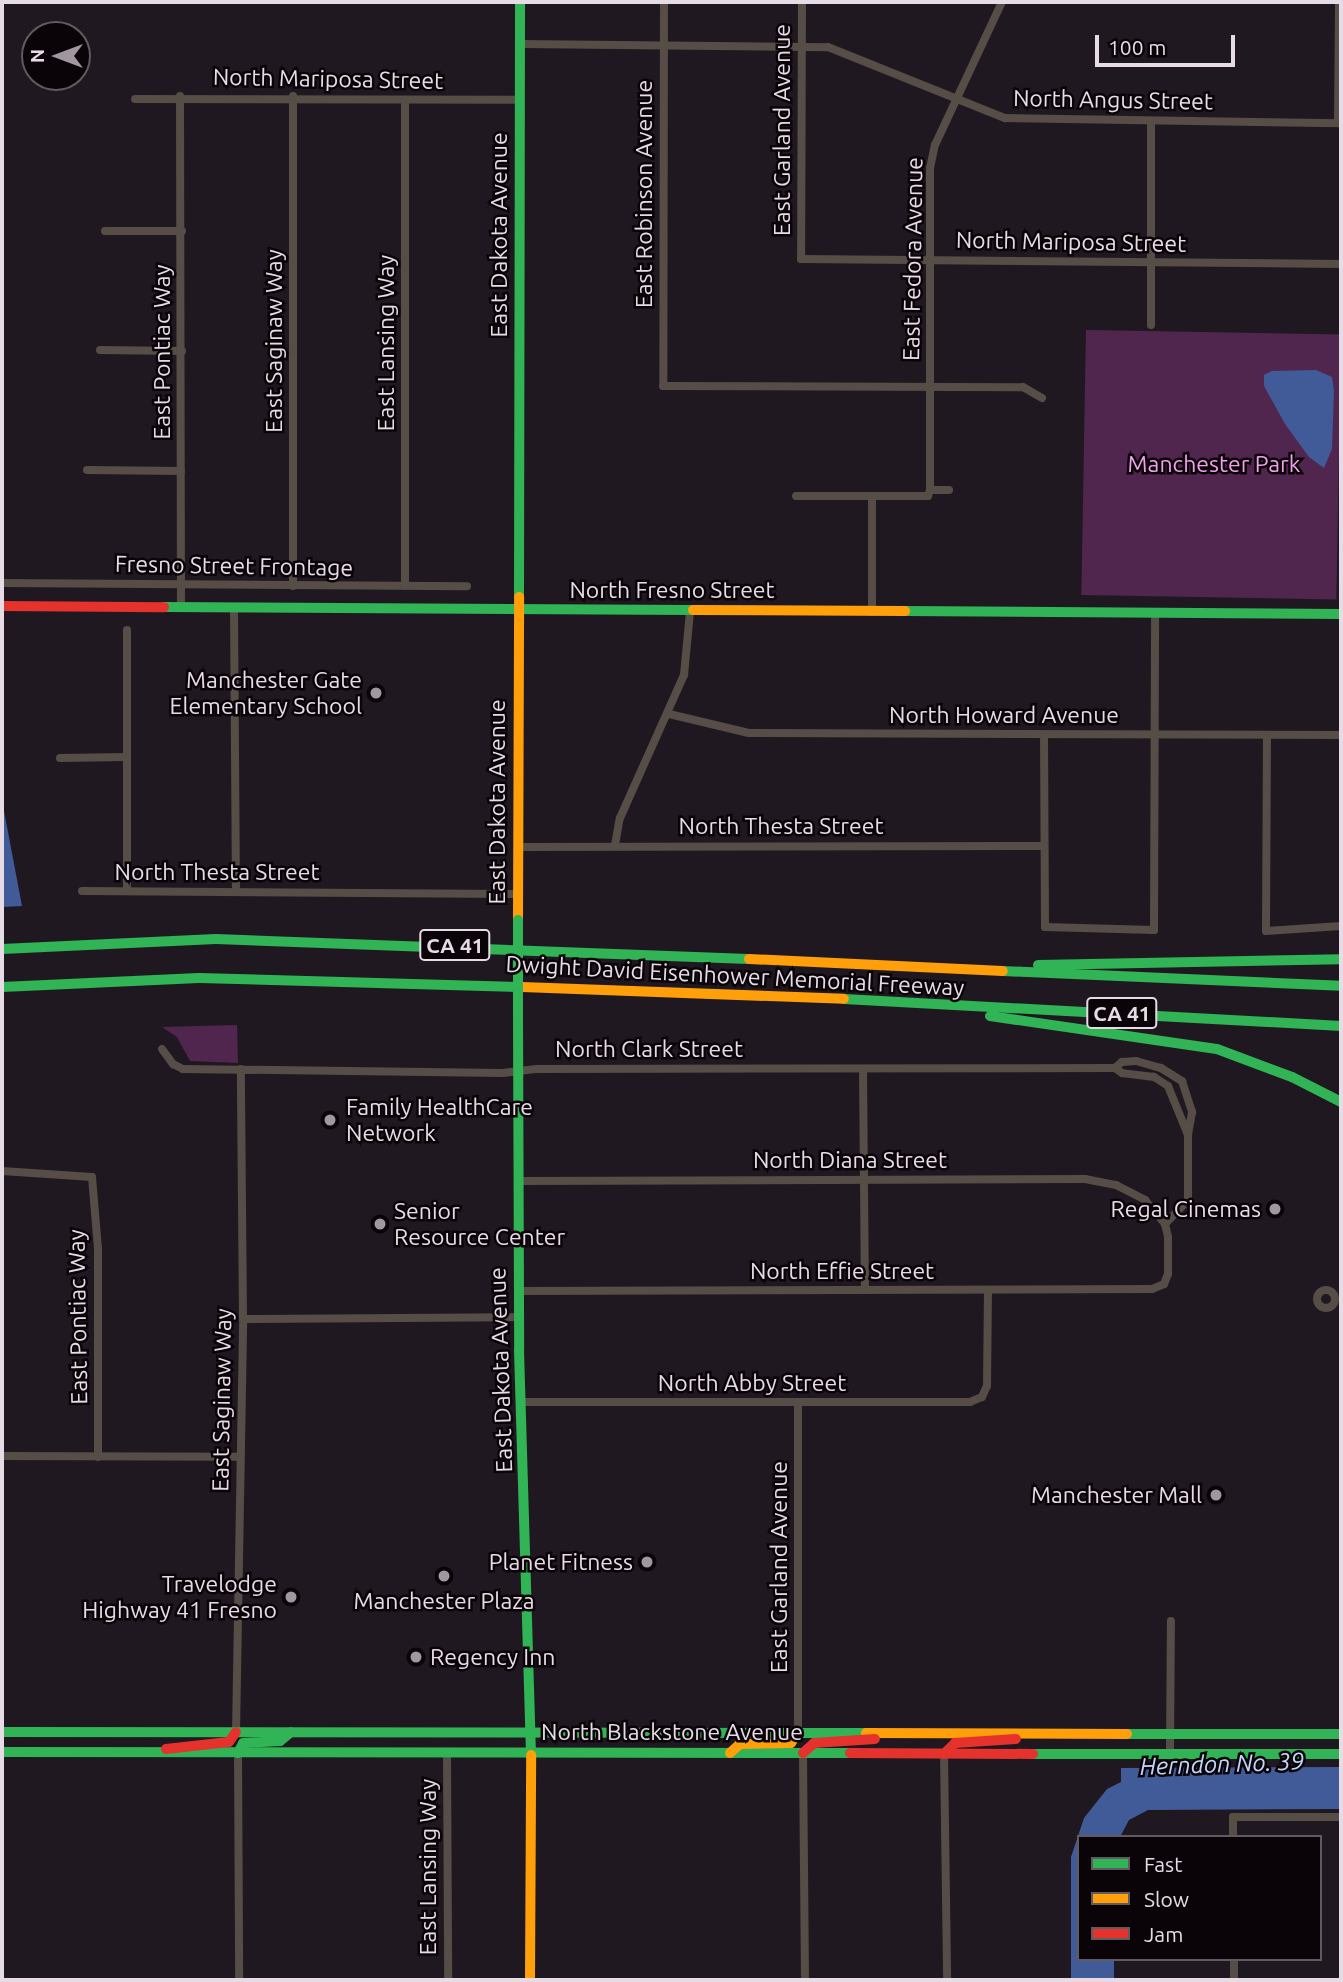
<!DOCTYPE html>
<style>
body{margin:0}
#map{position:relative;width:1343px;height:1982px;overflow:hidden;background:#201820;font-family:Ubuntu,sans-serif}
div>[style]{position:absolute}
.green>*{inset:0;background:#50264f;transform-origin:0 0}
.water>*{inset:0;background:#405b98}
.street>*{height:8px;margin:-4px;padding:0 4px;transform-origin:4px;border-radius:4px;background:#554d46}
.street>.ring{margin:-4px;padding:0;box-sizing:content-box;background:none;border:8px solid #554d46;border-radius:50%}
.fast>*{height:10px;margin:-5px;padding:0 5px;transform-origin:5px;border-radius:5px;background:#30b455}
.slow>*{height:10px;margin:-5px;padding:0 5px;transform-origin:5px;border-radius:5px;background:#ff9f0a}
.jam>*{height:10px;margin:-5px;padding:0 5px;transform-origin:5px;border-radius:5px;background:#e5322d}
.fast-bridge>*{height:10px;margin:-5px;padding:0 5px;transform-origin:5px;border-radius:5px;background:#30b455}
.dots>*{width:19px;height:19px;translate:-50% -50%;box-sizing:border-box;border:4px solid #0a0409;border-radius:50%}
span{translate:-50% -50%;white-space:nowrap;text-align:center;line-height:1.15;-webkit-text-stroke:5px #0a0409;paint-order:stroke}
.shield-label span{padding:2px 5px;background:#0a0409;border:2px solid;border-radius:5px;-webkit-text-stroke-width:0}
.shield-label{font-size:21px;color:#e7dce6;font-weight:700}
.street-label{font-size:23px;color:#e7dce6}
.park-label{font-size:23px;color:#f49fee}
.poi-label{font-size:23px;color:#e7dce6}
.right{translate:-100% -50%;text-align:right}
.left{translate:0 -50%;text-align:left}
.water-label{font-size:24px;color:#c2d6fb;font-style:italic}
.frame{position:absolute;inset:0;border:4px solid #e7dce6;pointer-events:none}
.legend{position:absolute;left:1077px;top:1835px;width:245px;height:126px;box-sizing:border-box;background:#0a0409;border:2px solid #625a61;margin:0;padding:9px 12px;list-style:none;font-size:21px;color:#e7dce6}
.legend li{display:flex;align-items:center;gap:14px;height:35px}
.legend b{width:35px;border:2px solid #625a61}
.north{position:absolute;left:21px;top:21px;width:70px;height:70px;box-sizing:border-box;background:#0a0409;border:2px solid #625a61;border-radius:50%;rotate:270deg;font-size:19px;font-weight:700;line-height:28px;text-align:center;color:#e7dce6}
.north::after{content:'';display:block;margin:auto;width:24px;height:32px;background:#a197a1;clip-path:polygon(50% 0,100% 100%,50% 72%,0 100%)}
.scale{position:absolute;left:1095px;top:35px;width:140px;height:32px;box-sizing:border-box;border:4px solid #e7dce6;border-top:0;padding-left:9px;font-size:21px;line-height:24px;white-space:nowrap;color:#e7dce6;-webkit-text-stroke:5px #0a0409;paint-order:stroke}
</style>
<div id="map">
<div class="green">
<i style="left:1086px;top:330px;width:255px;height:265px;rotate:1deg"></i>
<i style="clip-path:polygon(237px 1025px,238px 1063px,190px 1061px,177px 1037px,162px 1027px)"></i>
</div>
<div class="water">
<i style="clip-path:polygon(1316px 370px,1332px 377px,1334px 391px,1332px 449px,1324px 468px,1309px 457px,1285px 424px,1264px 386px,1264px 375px,1272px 371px)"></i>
<i style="clip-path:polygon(2px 811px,4px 811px,22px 906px,2px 907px)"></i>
<i style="clip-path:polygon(1341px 1767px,1341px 1809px,1148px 1810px,1129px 1820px,1120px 1837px,1079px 1837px,1079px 1959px,1114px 1959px,1114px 1980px,1071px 1980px,1071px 1857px,1084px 1818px,1107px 1789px,1121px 1782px,1121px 1768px)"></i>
</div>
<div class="street">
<i style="left:664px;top:2px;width:384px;rotate:90.1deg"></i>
<i style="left:663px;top:386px;width:360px;rotate:0.2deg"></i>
<i style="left:1023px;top:387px;width:22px;rotate:30deg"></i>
<i style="left:802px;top:2px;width:257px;rotate:90.2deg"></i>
<i style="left:801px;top:259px;width:540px;rotate:0.53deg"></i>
<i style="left:520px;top:44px;width:308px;rotate:0.6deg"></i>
<i style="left:828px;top:47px;width:191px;rotate:21.9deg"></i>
<i style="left:1005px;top:118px;width:336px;rotate:0.9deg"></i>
<i style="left:180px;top:96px;width:512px;rotate:89.89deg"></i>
<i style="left:135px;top:99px;width:385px;rotate:0.1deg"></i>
<i style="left:1338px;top:123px;width:121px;rotate:-89.5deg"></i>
<i style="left:105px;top:231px;width:77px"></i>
<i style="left:1151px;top:325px;width:204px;rotate:-90deg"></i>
<i style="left:100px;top:350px;width:82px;rotate:0.7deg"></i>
<i style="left:87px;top:470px;width:94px;rotate:0.6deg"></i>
<i style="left:930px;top:490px;width:322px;rotate:-90deg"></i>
<i style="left:930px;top:168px;width:24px;rotate:-78deg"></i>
<i style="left:935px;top:145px;width:158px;rotate:-64.9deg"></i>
<i style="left:796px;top:496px;width:132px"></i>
<i style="left:928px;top:496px;width:6px;rotate:-72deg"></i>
<i style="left:930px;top:490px;width:19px"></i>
<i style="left:872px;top:496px;width:116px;rotate:90deg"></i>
<i style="left:2px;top:583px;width:465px;rotate:0.4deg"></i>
<i style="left:293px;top:586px;width:490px;rotate:-90deg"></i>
<i style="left:405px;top:586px;width:486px;rotate:-90deg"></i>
<i style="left:234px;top:608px;width:281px;rotate:89.6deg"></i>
<i style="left:669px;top:714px;width:82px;rotate:13.4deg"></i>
<i style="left:749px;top:733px;width:592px;rotate:0.19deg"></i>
<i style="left:1044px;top:735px;width:192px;rotate:89.7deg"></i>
<i style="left:1045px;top:927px;width:109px;rotate:1.6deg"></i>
<i style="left:1154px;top:930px;width:315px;rotate:-89.8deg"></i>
<i style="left:1267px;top:735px;width:196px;rotate:90.3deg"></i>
<i style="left:1266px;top:931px;width:75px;rotate:-3.8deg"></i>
<i style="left:60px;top:758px;width:66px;rotate:-0.9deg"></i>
<i style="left:615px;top:845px;width:27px;rotate:-80deg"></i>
<i style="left:620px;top:818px;width:157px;rotate:-65.9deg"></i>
<i style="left:684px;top:675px;width:64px;rotate:-84.6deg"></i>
<i style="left:519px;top:847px;width:525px;rotate:-0.11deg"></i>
<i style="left:82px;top:891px;width:437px;rotate:0.4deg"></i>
<i style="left:127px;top:891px;width:261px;rotate:-90deg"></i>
<i style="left:162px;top:1049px;width:19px;rotate:54deg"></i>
<i style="left:173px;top:1064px;width:11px;rotate:27deg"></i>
<i style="left:183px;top:1069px;width:320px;rotate:0.7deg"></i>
<i style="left:503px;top:1073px;width:34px;rotate:-7deg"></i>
<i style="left:537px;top:1069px;width:578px;rotate:-0.1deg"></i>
<i style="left:1136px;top:1061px;width:26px;rotate:16deg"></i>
<i style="left:1161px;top:1068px;width:25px;rotate:32deg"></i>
<i style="left:1182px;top:1081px;width:33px;rotate:72deg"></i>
<i style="left:1192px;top:1112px;width:23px;rotate:100deg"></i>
<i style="left:1188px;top:1135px;width:53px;rotate:-112.2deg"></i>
<i style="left:1168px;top:1086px;width:17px;rotate:-147deg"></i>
<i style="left:1154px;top:1077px;width:32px;rotate:-173deg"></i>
<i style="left:1122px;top:1073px;width:9px;rotate:-144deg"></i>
<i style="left:1115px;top:1068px;width:9px;rotate:-41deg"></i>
<i style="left:1122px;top:1062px;width:14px;rotate:-4deg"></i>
<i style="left:863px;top:1069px;width:221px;rotate:89.5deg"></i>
<i style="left:2px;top:1171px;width:90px;rotate:3.8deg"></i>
<i style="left:92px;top:1177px;width:72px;rotate:85.2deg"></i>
<i style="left:98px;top:1249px;width:208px;rotate:90deg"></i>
<i style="left:519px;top:1181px;width:566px;rotate:-0.2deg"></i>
<i style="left:1085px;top:1179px;width:32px;rotate:11deg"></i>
<i style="left:1116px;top:1185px;width:33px;rotate:27deg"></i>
<i style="left:1145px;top:1200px;width:31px;rotate:50deg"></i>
<i style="left:1165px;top:1224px;width:13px;rotate:77deg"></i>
<i style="left:1168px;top:1237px;width:37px;rotate:90deg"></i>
<i style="left:1168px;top:1274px;width:11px;rotate:112deg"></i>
<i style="left:1164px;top:1284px;width:13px;rotate:157deg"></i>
<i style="left:1152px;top:1289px;width:633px;rotate:179.82deg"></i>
<i style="left:1165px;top:1224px;width:33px;rotate:-46deg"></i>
<i style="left:1188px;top:1200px;width:65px;rotate:-90deg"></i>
<i class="ring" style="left:1317px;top:1290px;width:10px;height:10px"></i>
<i style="left:243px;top:1319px;width:276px;rotate:-0.4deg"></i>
<i style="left:521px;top:1402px;width:449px"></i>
<i style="left:970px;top:1402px;width:13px;rotate:-23deg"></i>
<i style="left:982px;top:1397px;width:12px;rotate:-66deg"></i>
<i style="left:987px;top:1386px;width:96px;rotate:-89.4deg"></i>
<i style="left:798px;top:1402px;width:331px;rotate:90deg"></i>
<i style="left:2px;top:1456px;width:238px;rotate:0.2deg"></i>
<i style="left:236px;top:1732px;width:413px;rotate:-89deg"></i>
<i style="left:243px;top:1319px;width:250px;rotate:-90.5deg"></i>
<i style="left:238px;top:1753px;width:227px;rotate:89.7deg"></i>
<i style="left:447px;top:1753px;width:227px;rotate:89.7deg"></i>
<i style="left:803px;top:1753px;width:227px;rotate:89.5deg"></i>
<i style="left:944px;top:1754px;width:226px;rotate:89.2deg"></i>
<i style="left:1170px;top:1754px;width:133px;rotate:-89.6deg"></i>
<i style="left:1233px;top:1837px;width:20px;rotate:-90deg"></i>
<i style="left:1233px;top:1817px;width:108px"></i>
<i style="left:1234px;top:1959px;width:21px;rotate:90deg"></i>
</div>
<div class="fast">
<i style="left:519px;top:597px;width:595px;rotate:-89.9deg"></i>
<i style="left:164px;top:607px;width:529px;rotate:0.32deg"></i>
<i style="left:905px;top:611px;width:436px;rotate:0.4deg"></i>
<i style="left:2px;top:949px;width:214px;rotate:-2.7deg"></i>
<i style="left:216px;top:939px;width:533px;rotate:2.15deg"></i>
<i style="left:1038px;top:965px;width:303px;rotate:-1.1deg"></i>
<i style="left:1003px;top:971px;width:338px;rotate:2.5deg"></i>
<i style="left:2px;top:987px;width:197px;rotate:-2.6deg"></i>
<i style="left:199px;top:978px;width:323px;rotate:1.6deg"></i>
<i style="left:844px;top:999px;width:498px;rotate:3.1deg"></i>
<i style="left:518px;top:1015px;width:335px;rotate:89.8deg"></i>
<i style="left:519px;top:1350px;width:405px;rotate:88.3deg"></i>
<i style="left:990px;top:1016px;width:229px;rotate:8.3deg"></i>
<i style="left:1217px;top:1049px;width:80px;rotate:20.5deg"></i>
<i style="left:1292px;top:1077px;width:55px;rotate:27deg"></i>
<i style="left:2px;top:1732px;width:864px;rotate:0.07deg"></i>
<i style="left:1127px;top:1734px;width:214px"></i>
<i style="left:2px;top:1752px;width:848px;rotate:0.07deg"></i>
<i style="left:238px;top:1753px;width:11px;rotate:-63deg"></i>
<i style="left:243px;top:1743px;width:37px;rotate:-3deg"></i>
<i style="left:280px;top:1741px;width:14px;rotate:-39deg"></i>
<i style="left:1033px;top:1754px;width:308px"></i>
</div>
<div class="slow">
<i style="left:693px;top:610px;width:212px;rotate:0.3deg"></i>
<i style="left:518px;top:920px;width:323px;rotate:-89.8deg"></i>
<i style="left:749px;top:959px;width:254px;rotate:2.7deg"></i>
<i style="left:522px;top:987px;width:322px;rotate:2.1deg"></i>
<i style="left:866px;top:1733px;width:261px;rotate:0.2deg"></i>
<i style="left:730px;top:1753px;width:13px;rotate:-42deg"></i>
<i style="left:740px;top:1744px;width:51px;rotate:-1.1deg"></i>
<i style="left:791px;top:1743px;width:12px;rotate:-55deg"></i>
<i style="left:530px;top:1980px;width:225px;rotate:-89.7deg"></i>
</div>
<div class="jam">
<i style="left:2px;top:606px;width:162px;rotate:0.4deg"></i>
<i style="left:166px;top:1749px;width:63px;rotate:-6.3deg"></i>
<i style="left:229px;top:1742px;width:12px;rotate:-55deg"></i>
<i style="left:803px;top:1753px;width:15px;rotate:-42deg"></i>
<i style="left:814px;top:1743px;width:61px;rotate:-3.8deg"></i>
<i style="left:850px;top:1753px;width:183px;rotate:0.3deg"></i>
<i style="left:944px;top:1754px;width:16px;rotate:-45deg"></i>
<i style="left:955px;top:1743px;width:61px;rotate:-3.8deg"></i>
</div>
<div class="fast-bridge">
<i style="left:518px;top:920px;width:95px;rotate:90deg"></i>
</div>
<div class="dots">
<i style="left:376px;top:693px;background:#a197a1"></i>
<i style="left:330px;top:1120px;background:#a197a1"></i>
<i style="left:1275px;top:1209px;background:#a197a1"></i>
<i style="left:380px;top:1224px;background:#a197a1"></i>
<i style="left:1216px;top:1495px;background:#a197a1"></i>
<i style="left:647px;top:1562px;background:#a197a1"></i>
<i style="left:444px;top:1576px;background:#a197a1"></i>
<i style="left:291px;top:1597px;background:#a197a1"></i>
<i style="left:416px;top:1657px;background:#a197a1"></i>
</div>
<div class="shield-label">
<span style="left:455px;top:945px">CA 41</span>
<span style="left:1122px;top:1013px">CA 41</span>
</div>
<div class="street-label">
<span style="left:328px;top:79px;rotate:1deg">North Mariposa Street</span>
<span style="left:1113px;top:100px;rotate:1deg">North Angus Street</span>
<span style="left:782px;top:130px;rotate:-90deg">East Garland Avenue</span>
<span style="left:644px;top:194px;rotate:-90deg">East Robinson Avenue</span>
<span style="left:499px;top:235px;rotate:-90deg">East Dakota Avenue</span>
<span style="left:1071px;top:242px;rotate:1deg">North Mariposa Street</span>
<span style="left:913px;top:259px;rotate:-89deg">East Fedora Avenue</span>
<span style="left:274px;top:341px;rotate:-90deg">East Saginaw Way</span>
<span style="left:386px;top:343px;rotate:-90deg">East Lansing Way</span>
<span style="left:162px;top:352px;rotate:-90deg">East Pontiac Way</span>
<span style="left:234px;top:566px;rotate:1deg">Fresno Street Frontage</span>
<span style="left:672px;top:590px">North Fresno Street</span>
<span style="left:1004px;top:715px">North Howard Avenue</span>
<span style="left:497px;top:802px;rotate:-90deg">East Dakota Avenue</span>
<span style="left:781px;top:826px">North Thesta Street</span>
<span style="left:217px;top:872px">North Thesta Street</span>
<span style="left:735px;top:976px;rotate:3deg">Dwight David Eisenhower Memorial Freeway</span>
<span style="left:649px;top:1049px">North Clark Street</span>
<span style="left:850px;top:1160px">North Diana Street</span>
<span style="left:842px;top:1271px">North Effie Street</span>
<span style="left:78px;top:1317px;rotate:-91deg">East Pontiac Way</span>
<span style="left:501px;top:1370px;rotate:-92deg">East Dakota Avenue</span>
<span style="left:752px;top:1383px">North Abby Street</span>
<span style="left:222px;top:1400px;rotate:-89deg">East Saginaw Way</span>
<span style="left:779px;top:1567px;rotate:-90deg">East Garland Avenue</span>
<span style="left:672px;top:1732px">North Blackstone Avenue</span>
<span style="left:428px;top:1867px;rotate:-90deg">East Lansing Way</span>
</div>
<div class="park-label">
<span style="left:1214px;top:464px">Manchester Park</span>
</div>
<div class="poi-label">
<span class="right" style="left:362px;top:693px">Manchester Gate<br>Elementary School</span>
<span class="left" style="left:346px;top:1120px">Family HealthCare<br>Network</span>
<span class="right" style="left:1261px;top:1209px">Regal Cinemas</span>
<span class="left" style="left:394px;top:1224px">Senior<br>Resource Center</span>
<span class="right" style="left:1202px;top:1495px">Manchester Mall</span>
<span class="right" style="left:633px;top:1562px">Planet Fitness</span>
<span class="right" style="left:277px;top:1597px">Travelodge<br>Highway 41 Fresno</span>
<span style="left:444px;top:1601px">Manchester Plaza</span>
<span class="left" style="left:430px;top:1657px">Regency Inn</span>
</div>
<div class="water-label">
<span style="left:1222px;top:1764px;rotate:-2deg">Herndon No. 39</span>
</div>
<div class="frame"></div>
<ul class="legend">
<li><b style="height:9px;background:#30b455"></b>Fast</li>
<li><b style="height:9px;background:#ff9f0a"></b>Slow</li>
<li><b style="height:9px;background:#e5322d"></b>Jam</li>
</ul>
<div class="north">N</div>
<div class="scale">100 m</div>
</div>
